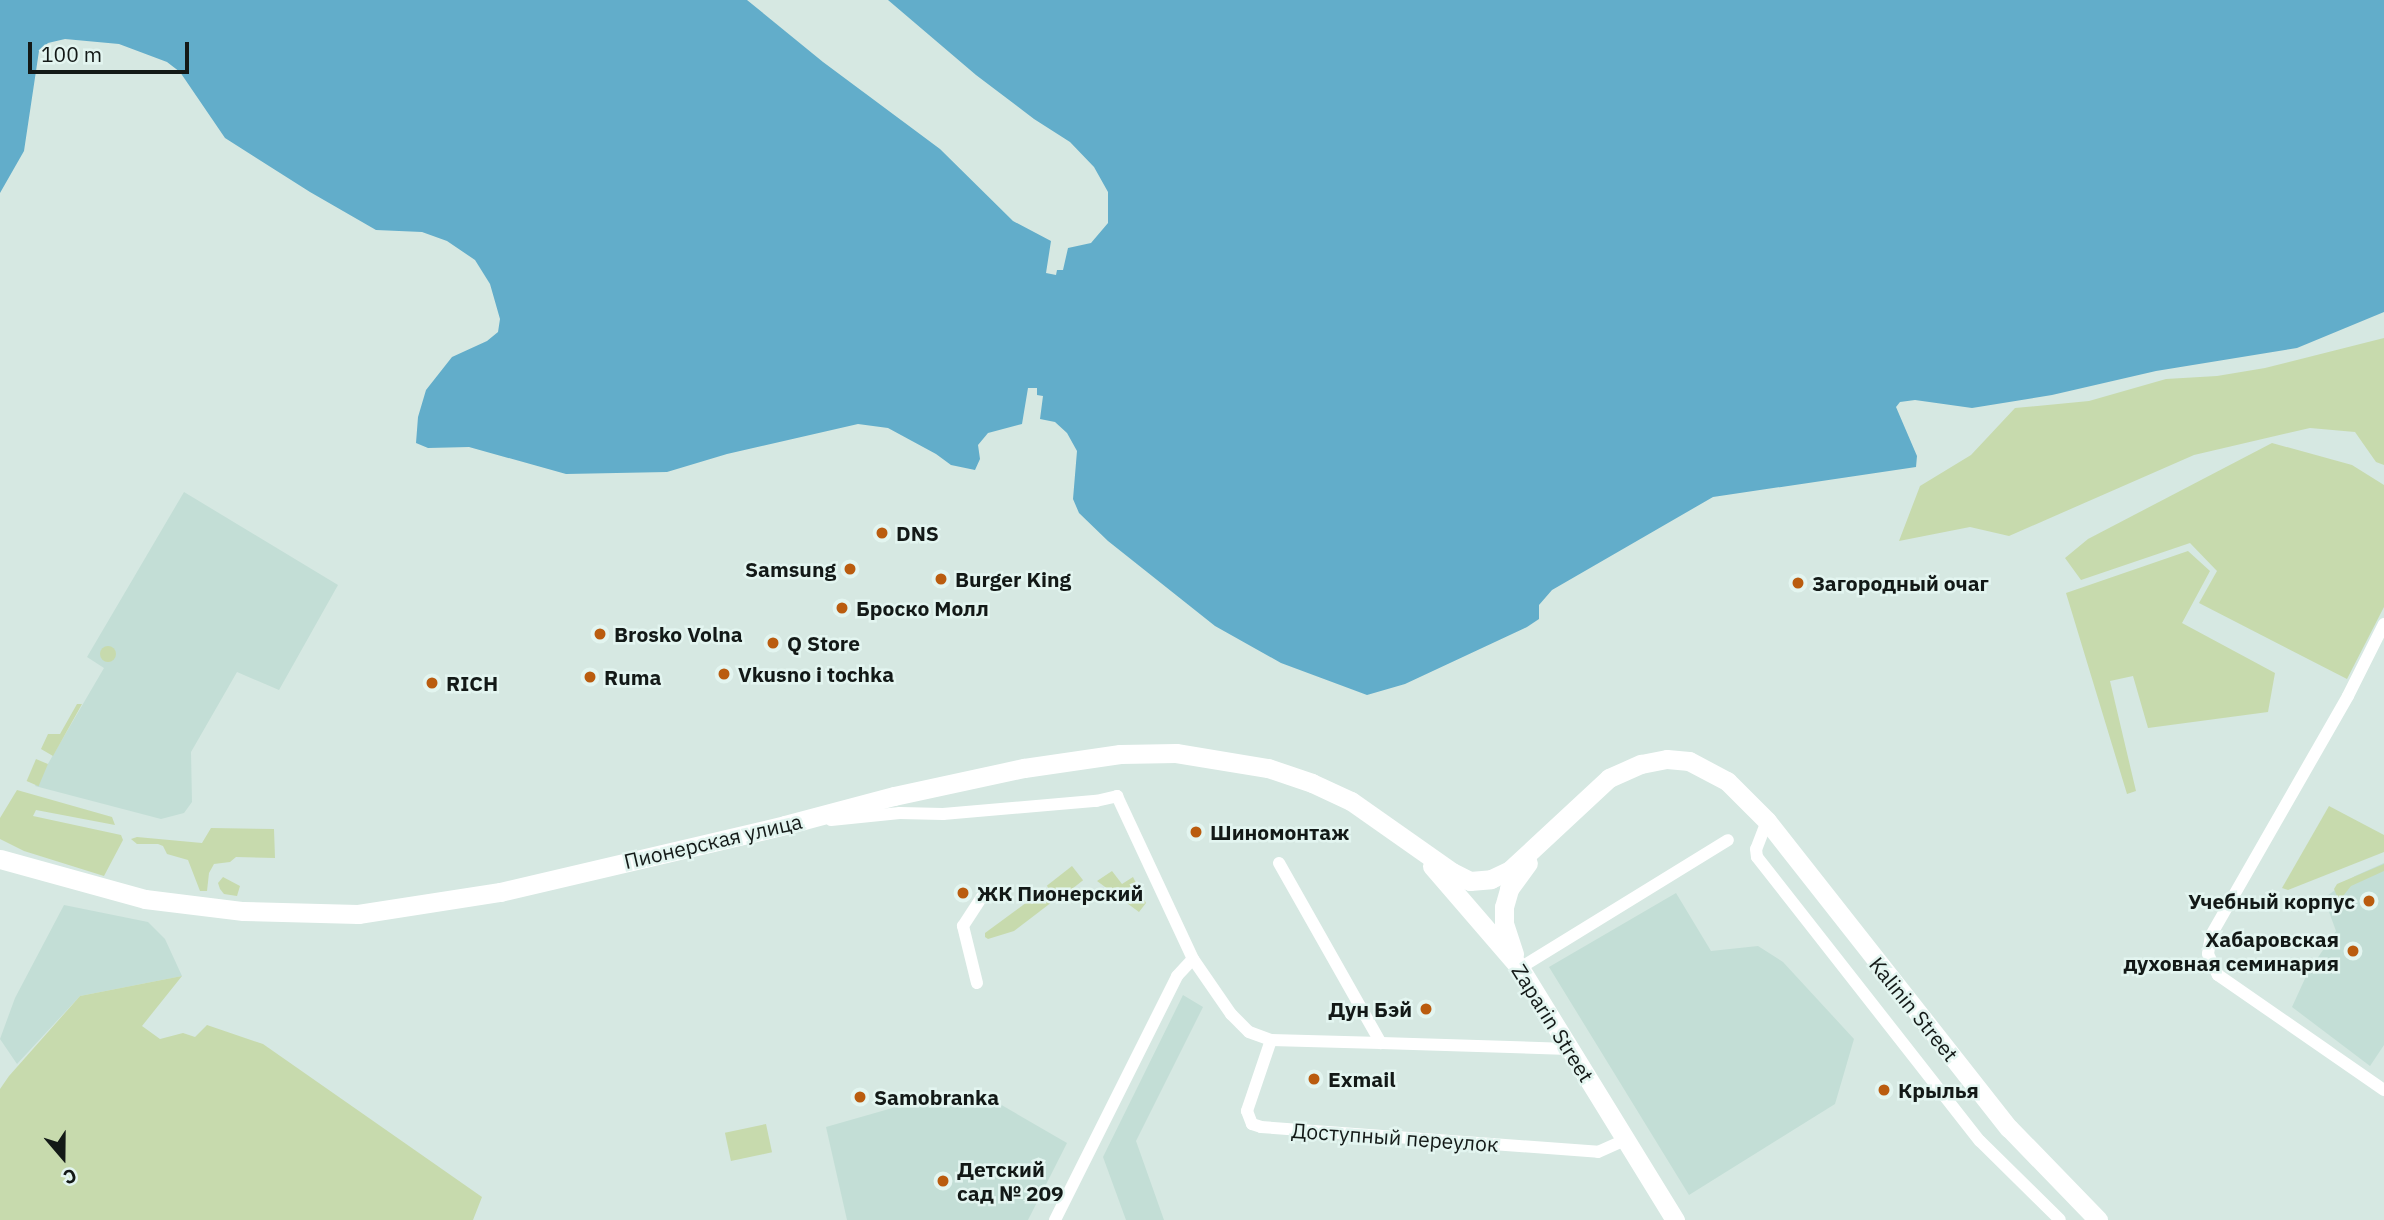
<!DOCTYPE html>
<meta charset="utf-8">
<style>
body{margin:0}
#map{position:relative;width:2384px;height:1220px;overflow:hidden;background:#d6e8e2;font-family:"IBM Plex Sans",sans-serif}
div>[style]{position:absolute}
.built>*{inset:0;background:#c3ded6}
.green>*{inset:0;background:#c7daad;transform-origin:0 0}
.round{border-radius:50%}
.water>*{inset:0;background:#62adca}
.minor>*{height:12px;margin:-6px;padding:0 6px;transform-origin:6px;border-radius:6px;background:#fff}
.primary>*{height:19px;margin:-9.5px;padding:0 9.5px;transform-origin:9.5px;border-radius:9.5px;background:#fff}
.dots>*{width:19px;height:19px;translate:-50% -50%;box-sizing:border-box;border:4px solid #e3f5f0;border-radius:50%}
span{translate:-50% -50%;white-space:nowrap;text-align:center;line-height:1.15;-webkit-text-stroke:5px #e3f5f0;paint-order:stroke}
.poi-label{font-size:21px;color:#131917;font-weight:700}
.left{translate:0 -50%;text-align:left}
.right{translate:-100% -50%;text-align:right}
.street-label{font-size:21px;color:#131917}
.north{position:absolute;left:28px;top:1122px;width:70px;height:70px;-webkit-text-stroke:5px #e3f5f0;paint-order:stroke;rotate:160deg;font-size:19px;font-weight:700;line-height:28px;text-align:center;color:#131917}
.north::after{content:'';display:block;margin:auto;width:24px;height:32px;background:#131917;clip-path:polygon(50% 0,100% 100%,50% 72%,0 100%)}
.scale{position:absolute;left:28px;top:42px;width:161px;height:32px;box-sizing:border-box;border:4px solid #131917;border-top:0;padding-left:9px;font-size:21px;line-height:24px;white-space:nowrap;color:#131917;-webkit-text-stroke:5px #e3f5f0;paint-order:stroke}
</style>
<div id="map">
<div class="built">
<i style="clip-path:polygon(184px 492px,338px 585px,279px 690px,237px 672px,191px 752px,192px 802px,184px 813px,161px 819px,35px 786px,104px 668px,87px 657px)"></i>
<i style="clip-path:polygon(2384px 863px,2384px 1045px,2370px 1066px,2292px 1007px,2308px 972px,2336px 931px,2324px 898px,2355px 876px)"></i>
<i style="clip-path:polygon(1676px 893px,1711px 951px,1758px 946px,1783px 962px,1854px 1039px,1835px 1104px,1689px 1195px,1549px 967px)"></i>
<i style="clip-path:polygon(64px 905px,148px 922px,165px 939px,182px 976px,80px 996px,17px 1064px,0 1039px,15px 998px)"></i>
<i style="clip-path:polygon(1183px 995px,1203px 1007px,1136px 1141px,1164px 1220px,1126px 1220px,1103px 1157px)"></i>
<i style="clip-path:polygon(979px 1092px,1067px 1143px,1028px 1220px,847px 1220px,826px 1127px,945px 1093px)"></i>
</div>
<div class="green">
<i style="clip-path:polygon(2384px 338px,2384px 465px,2376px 462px,2355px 432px,2310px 428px,2194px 455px,2009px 536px,1970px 527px,1899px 541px,1920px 486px,1971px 455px,2015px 408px,2089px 401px,2166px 379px,2217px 376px,2265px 368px)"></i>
<i style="clip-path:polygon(2272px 443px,2352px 465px,2384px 485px,2384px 607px,2347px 679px,2199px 603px,2217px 571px,2190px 543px,2081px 580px,2065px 558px,2088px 539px)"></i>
<i style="clip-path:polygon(2188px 551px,2210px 571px,2182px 623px,2275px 673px,2268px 712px,2148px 728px,2133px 676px,2110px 681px,2136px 791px,2127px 794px,2066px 593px)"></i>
<i class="round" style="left:100px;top:646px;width:16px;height:16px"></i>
<i style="clip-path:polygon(77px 704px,82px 704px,53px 756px,41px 749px,48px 734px,60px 734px)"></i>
<i style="left:36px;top:759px;width:13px;height:24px;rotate:23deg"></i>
<i style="clip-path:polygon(17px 790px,112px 817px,115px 825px,36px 810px,33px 816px,121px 835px,123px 840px,104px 876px,24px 851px,0 839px,0 818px)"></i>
<i style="clip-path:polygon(2329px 806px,2384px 835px,2384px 852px,2288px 890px,2282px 888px)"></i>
<i style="clip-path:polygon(211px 828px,274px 829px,275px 858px,236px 857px,230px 862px,214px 864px,209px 873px,207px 891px,200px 891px,188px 860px,167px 854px,163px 846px,158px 844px,137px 844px,131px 839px,137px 837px,202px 843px)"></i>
<i style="clip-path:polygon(2384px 864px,2384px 871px,2351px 886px,2339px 901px,2334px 889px,2337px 884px)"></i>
<i style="left:1072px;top:866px;width:18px;height:32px;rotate:52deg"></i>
<i style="clip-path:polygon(1112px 871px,1122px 884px,1133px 877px,1146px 903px,1139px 912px,1097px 881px)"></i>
<i style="clip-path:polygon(223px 877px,240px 886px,237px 896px,224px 894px,220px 889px,218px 883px)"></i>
<i style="clip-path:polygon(1042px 891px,1052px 902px,1014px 931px,988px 939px,985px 937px,985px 933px)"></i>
<i style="clip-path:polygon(182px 976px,142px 1026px,160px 1039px,183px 1033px,195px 1037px,207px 1025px,263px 1044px,482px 1197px,473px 1220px,0 1220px,0 1089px,9px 1076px,80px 996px)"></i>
<i style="left:766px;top:1124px;width:29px;height:42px;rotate:78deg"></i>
</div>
<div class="water">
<i style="clip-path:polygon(0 0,747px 0,823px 62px,940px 149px,1013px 221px,1051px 241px,1046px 273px,1056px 275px,1057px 270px,1063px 270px,1068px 248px,1091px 243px,1108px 223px,1108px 192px,1094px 167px,1070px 142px,1034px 119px,976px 75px,888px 0,2384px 0,2384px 312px,2297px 348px,2156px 371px,2052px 395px,1972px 408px,1915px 400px,1900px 402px,1896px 407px,1917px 456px,1916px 467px,1713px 497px,1552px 590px,1539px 605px,1539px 619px,1527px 627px,1405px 684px,1367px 695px,1281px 663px,1215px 626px,1108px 541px,1079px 513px,1073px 499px,1077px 451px,1067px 433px,1055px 422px,1040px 419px,1043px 396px,1037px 395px,1037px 388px,1028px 388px,1022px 424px,988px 433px,978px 445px,980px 459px,975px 470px,951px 465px,936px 454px,888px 428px,858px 424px,727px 454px,667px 472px,566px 474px,469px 447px,428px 448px,416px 443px,418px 417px,426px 390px,452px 357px,487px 341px,498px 332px,500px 319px,490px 284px,475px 260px,447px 241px,422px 232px,376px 230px,310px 192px,225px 138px,180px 72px,167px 62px,119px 44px,65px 39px,48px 43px,39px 51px,24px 151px,0 193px)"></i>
</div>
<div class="minor">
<i style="left:2384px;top:624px;width:80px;rotate:116.6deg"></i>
<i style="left:2348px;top:696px;width:275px;rotate:119.8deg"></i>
<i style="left:2211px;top:935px;width:19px;rotate:99deg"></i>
<i style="left:2208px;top:954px;width:23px;rotate:65deg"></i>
<i style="left:2218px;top:975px;width:202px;rotate:34.7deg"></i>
<i style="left:831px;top:820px;width:69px;rotate:-5.8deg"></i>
<i style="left:900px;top:813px;width:43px;rotate:1.3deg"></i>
<i style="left:943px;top:814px;width:154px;rotate:-4.9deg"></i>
<i style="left:1096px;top:801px;width:22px;rotate:-13deg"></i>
<i style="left:1117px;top:796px;width:180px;rotate:65deg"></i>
<i style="left:1193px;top:959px;width:67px;rotate:55.4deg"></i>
<i style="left:1231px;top:1014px;width:25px;rotate:45deg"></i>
<i style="left:1249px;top:1032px;width:23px;rotate:20deg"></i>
<i style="left:1271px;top:1040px;width:110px;rotate:1.6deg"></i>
<i style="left:1767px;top:821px;width:30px;rotate:111deg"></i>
<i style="left:1756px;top:849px;width:8px;rotate:83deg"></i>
<i style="left:1757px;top:857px;width:361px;rotate:51.9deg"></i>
<i style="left:1980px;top:1141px;width:112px;rotate:44.6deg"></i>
<i style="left:1279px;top:863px;width:207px;rotate:60.5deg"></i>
<i style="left:1381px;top:1043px;width:188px;rotate:1.8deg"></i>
<i style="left:1520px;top:968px;width:244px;rotate:-31.6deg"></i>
<i style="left:977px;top:983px;width:59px;rotate:-103.8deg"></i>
<i style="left:963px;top:926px;width:35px;rotate:-57deg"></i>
<i style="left:1271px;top:1040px;width:75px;rotate:108.7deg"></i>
<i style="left:1247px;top:1111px;width:14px;rotate:69deg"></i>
<i style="left:1252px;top:1124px;width:9px;rotate:18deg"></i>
<i style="left:1261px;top:1127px;width:338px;rotate:4.2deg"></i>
<i style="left:1598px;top:1152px;width:30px;rotate:-24deg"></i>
<i style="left:1055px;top:1220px;width:273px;rotate:-63.4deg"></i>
<i style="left:1177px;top:976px;width:23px;rotate:-47deg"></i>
</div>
<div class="primary">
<i style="left:0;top:859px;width:150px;rotate:15.4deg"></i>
<i style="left:145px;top:899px;width:99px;rotate:7deg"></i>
<i style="left:243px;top:911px;width:115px;rotate:1.5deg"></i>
<i style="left:358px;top:914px;width:144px;rotate:-8.8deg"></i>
<i style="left:500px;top:892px;width:293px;rotate:-13.2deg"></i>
<i style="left:785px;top:825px;width:113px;rotate:-14.9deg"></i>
<i style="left:894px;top:796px;width:133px;rotate:-12.2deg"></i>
<i style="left:1024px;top:768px;width:97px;rotate:-8.3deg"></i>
<i style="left:1120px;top:754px;width:56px;rotate:-1deg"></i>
<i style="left:1176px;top:753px;width:93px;rotate:9.3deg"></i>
<i style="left:1268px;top:768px;width:46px;rotate:18.8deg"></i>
<i style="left:1312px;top:783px;width:43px;rotate:24.8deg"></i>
<i style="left:1351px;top:801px;width:123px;rotate:35.1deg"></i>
<i style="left:1452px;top:872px;width:20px;rotate:27deg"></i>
<i style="left:1470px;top:881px;width:21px;rotate:-5deg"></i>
<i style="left:1491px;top:879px;width:21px;rotate:-25deg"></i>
<i style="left:1510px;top:870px;width:135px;rotate:-42.9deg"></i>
<i style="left:1609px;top:778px;width:35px;rotate:-24deg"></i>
<i style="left:1641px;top:764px;width:26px;rotate:-11deg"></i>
<i style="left:1667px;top:759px;width:22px;rotate:5deg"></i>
<i style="left:1689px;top:761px;width:43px;rotate:27.8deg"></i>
<i style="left:1727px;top:781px;width:57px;rotate:45deg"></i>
<i style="left:1767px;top:821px;width:391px;rotate:51.8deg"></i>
<i style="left:2009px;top:1128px;width:128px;rotate:45.9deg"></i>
<i style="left:1432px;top:866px;width:135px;rotate:49.2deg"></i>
<i style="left:1520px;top:968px;width:296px;rotate:58.4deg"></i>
<i style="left:1514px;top:954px;width:32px;rotate:-108deg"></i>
<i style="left:1504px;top:924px;width:17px;rotate:-90deg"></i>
<i style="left:1504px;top:907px;width:19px;rotate:-74deg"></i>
<i style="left:1509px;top:889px;width:32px;rotate:-54deg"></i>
</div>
<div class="dots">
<i style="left:882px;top:533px;background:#ba5c0f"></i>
<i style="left:850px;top:569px;background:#ba5c0f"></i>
<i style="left:941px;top:579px;background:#ba5c0f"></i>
<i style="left:1798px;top:583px;background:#ba5c0f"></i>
<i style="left:842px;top:608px;background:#ba5c0f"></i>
<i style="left:600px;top:634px;background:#ba5c0f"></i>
<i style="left:773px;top:643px;background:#ba5c0f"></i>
<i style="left:724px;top:674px;background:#ba5c0f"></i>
<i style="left:590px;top:677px;background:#ba5c0f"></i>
<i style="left:432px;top:683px;background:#ba5c0f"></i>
<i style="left:1196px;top:832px;background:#ba5c0f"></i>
<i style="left:963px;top:893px;background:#ba5c0f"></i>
<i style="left:2369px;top:901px;background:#ba5c0f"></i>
<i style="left:2353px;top:951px;background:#ba5c0f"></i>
<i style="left:1426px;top:1009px;background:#ba5c0f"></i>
<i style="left:1314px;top:1079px;background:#ba5c0f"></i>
<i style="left:1884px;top:1090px;background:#ba5c0f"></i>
<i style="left:860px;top:1097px;background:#ba5c0f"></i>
<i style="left:943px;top:1181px;background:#ba5c0f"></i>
</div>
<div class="poi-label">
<span class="left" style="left:896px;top:533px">DNS</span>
<span class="right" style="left:836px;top:569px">Samsung</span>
<span class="left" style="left:955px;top:579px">Burger King</span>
<span class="left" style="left:1812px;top:583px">Загородный очаг</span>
<span class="left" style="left:856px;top:608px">Броско Молл</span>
<span class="left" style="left:614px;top:634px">Brosko Volna</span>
<span class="left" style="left:787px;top:643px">Q Store</span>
<span class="left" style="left:738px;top:674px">Vkusno i tochka</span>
<span class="left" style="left:604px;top:677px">Ruma</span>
<span class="left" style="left:446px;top:683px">RICH</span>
<span class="left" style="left:1210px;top:832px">Шиномонтаж</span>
<span class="left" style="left:977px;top:893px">ЖК Пионерский</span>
<span class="right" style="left:2355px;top:901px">Учебный корпус</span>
<span class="right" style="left:2339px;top:951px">Хабаровская<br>духовная семинария</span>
<span class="right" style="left:1412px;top:1009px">Дун Бэй</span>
<span class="left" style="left:1328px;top:1079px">Exmail</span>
<span class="left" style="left:1898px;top:1090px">Крылья</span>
<span class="left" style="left:874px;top:1097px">Samobranka</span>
<span class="left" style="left:957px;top:1181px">Детский<br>сад № 209</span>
</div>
<div class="street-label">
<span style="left:713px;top:841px;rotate:-13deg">Пионерская улица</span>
<span style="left:1914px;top:1009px;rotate:51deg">Kalinin Street</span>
<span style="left:1553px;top:1023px;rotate:58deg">Zaparin Street</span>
<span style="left:1395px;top:1137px;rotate:4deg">Доступный переулок</span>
</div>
<div class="north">С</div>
<div class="scale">100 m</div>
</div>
